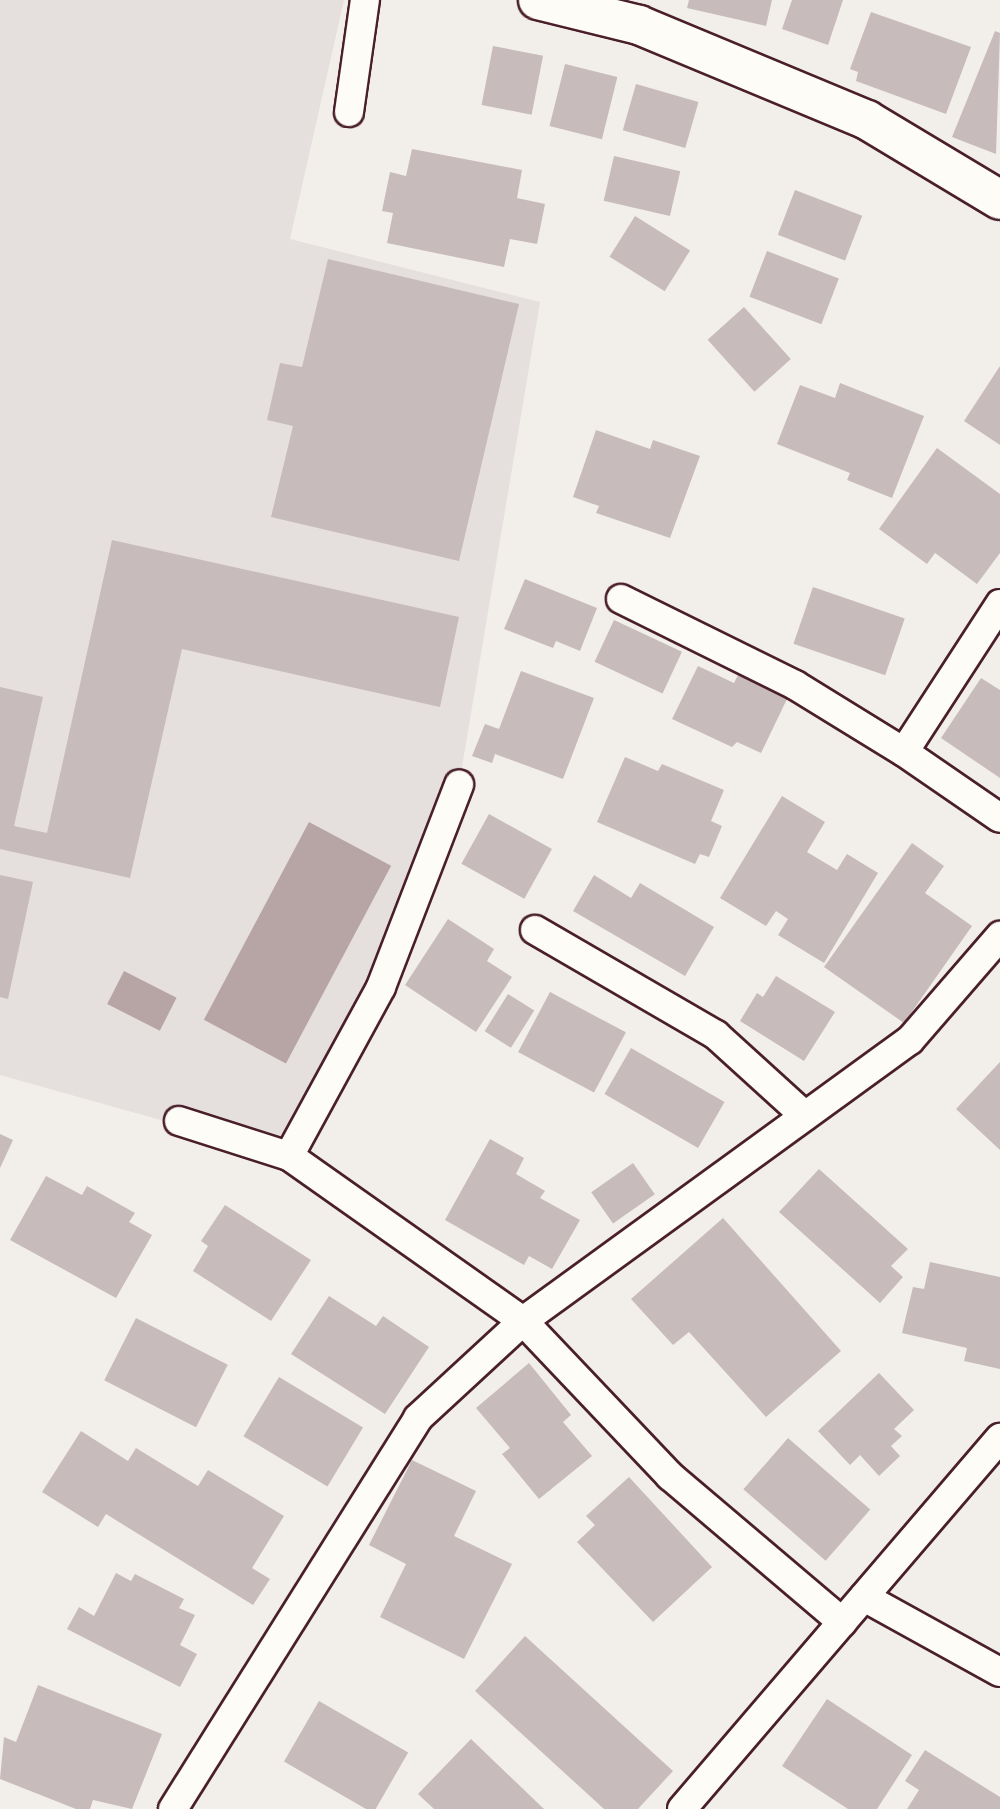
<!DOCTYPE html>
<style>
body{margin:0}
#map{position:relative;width:1000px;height:1809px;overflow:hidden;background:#f2efeb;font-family:"Indie Flower",sans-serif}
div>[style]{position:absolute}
.built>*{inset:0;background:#e5dfdd}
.water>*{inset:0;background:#b7a5a6;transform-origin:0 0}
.building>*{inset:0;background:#c8bbbb;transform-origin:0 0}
.roads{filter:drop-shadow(2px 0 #4a1f2b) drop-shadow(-2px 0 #4a1f2b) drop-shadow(0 2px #4a1f2b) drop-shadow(0 -2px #4a1f2b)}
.service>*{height:28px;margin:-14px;padding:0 14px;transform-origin:14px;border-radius:14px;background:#fdfcf7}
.minor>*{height:38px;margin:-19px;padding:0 19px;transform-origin:19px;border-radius:19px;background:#fdfcf7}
span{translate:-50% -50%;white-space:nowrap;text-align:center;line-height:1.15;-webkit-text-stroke:5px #fdfcf7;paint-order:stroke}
</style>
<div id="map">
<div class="built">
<i style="clip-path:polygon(0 0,344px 0,290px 239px,540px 302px,459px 785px,289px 1156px,0 1075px)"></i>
</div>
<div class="water">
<i style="left:309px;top:822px;width:93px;height:224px;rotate:28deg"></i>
<i style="left:124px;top:971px;width:59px;height:37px;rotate:27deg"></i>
</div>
<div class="building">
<i style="clip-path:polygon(689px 0,772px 0,766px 26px,687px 8px)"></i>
<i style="clip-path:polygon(792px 0,843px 0,828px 45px,782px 29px)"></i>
<i style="clip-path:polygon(871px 12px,971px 47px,946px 114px,856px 81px,858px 72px,850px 69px)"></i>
<i style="clip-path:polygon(995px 31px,1000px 33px,996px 154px,952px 137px)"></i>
<i style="left:493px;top:46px;width:51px;height:60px;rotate:11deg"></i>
<i style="left:565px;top:64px;width:54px;height:64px;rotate:14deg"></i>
<i style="left:636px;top:84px;width:65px;height:48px;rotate:16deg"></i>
<i style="clip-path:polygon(412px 149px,522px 170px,517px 198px,545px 204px,537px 244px,510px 239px,504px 267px,387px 243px,393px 213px,382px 211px,390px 172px,406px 176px)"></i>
<i style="left:614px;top:156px;width:68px;height:46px;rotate:13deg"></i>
<i style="left:795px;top:190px;width:72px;height:48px;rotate:21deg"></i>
<i style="left:635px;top:216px;width:65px;height:48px;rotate:32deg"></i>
<i style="left:767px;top:251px;width:77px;height:49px;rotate:21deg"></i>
<i style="clip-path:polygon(328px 259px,519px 304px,459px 561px,271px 517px,293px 426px,267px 420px,280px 363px,302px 367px)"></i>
<i style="left:744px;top:307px;width:70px;height:49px;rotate:48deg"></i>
<i style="clip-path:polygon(1000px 366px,1000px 445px,964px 421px)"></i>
<i style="clip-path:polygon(840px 383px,924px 416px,892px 498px,847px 480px,850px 473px,777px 444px,800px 385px,835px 398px)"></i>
<i style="clip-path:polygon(596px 430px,650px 449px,653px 440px,700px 456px,670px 538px,596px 513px,599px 506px,573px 497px)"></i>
<i style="clip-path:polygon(937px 448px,1000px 494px,1000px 553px,977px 584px,935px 553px,927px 564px,879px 529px)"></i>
<i style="clip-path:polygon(112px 540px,459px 617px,440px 707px,182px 649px,130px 878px,0 849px,0 687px,43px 697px,14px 826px,47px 833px)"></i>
<i style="clip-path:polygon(525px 579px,597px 608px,580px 651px,556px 641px,553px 648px,504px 629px)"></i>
<i style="left:813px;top:587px;width:97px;height:60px;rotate:19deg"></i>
<i style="left:614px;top:620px;width:75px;height:46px;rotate:25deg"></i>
<i style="clip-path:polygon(698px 666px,734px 683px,738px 675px,787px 699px,761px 753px,737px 742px,732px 747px,672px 719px)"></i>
<i style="clip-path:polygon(521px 671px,594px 698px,563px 779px,495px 754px,492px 763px,472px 756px,485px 724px,499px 729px)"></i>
<i style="clip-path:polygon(981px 678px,1000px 690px,1000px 778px,941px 738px)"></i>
<i style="clip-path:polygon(625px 757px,658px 771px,662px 764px,724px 790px,711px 821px,722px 826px,709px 857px,700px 854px,695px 864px,597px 822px)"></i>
<i style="clip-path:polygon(782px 796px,825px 822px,807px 852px,837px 870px,847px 854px,878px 873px,824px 963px,778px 935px,788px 919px,776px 911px,766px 926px,720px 898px)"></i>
<i style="left:489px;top:814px;width:72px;height:57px;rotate:29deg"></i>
<i style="clip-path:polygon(912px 843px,944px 866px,925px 893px,972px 926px,904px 1023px,824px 967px)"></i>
<i style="clip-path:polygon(0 875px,33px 882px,8px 999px,0 997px)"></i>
<i style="clip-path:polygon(594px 875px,631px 898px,640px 883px,714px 927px,685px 976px,573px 911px)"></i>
<i style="clip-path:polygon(448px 919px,494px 949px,487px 961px,512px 977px,476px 1032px,405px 985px)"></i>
<i style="clip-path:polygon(776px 976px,835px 1012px,804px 1061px,740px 1021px,757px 993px,763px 997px)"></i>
<i style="left:550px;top:992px;width:86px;height:68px;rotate:28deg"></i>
<i style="left:508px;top:994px;width:31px;height:44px;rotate:32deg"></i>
<i style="left:631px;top:1048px;width:108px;height:53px;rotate:30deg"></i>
<i style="clip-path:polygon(1000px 1062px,1000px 1150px,956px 1109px)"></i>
<i style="clip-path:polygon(0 1134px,13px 1140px,0 1168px)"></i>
<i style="clip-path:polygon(490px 1139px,524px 1158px,516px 1174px,545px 1191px,540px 1198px,580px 1220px,552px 1269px,529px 1256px,524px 1265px,445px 1220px)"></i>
<i style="left:633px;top:1163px;width:38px;height:51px;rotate:55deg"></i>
<i style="clip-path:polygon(819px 1169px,908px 1249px,891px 1266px,903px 1277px,880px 1303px,779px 1212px)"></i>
<i style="clip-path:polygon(46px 1176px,82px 1195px,87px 1186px,135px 1213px,129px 1222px,152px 1235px,116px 1298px,10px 1240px)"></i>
<i style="clip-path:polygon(225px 1205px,311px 1260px,271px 1321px,193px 1271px,208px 1246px,201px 1241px)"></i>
<i style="clip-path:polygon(723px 1218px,841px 1351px,766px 1417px,689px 1332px,673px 1345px,631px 1299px)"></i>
<i style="clip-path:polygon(930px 1262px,1000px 1277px,1000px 1369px,964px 1361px,967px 1348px,902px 1333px,913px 1287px,924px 1289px)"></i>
<i style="clip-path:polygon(329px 1296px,376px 1326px,383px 1316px,429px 1347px,385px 1414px,291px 1354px)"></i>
<i style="left:136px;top:1318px;width:103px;height:70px;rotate:27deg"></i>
<i style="clip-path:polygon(529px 1363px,571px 1415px,563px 1422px,592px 1456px,539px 1499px,502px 1454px,510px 1448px,476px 1408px)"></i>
<i style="clip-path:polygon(879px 1373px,914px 1410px,894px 1429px,902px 1436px,891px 1446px,900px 1456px,879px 1476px,860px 1455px,850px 1465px,818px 1431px)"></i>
<i style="left:279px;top:1377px;width:98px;height:69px;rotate:31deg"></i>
<i style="clip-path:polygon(81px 1431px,128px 1461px,136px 1448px,198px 1486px,208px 1470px,284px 1516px,252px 1568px,270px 1579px,253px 1605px,106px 1514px,98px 1527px,42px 1492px)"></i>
<i style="left:788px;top:1438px;width:109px;height:68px;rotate:41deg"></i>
<i style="clip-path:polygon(412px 1460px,476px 1491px,454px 1536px,512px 1564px,464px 1659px,380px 1617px,406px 1564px,369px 1545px)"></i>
<i style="clip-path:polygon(629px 1477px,712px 1567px,653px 1622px,577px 1542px,595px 1525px,586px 1516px)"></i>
<i style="clip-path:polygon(116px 1573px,131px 1581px,135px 1574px,184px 1599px,179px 1608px,195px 1615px,180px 1645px,197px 1654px,180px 1687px,67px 1629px,79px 1607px,94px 1616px)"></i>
<i style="clip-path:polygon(525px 1636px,673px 1771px,638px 1809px,604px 1809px,475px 1691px)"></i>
<i style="clip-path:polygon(38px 1685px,162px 1734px,132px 1809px,93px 1800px,90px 1809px,76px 1809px,0 1779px,4px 1737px,16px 1742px)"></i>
<i style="clip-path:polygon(827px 1699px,912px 1755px,877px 1809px,848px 1809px,782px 1766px)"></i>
<i style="left:319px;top:1701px;width:103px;height:70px;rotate:30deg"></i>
<i style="clip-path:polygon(471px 1739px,544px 1809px,434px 1809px,418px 1794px)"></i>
<i style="clip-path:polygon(925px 1750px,1000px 1797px,1000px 1809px,907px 1809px,919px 1790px,905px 1781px)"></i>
</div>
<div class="roads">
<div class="service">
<i style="left:349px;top:112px;width:113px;rotate:-81.9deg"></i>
<i style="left:621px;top:599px;width:194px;rotate:26.3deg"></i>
<i style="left:795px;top:685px;width:128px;rotate:31.6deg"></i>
<i style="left:1000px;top:604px;width:176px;rotate:123deg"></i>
<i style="left:904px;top:752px;width:116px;rotate:34.5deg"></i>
<i style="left:535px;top:930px;width:209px;rotate:30.1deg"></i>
<i style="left:716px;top:1035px;width:120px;rotate:42.3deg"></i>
<i style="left:179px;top:1121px;width:115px;rotate:17.7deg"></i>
<i style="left:289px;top:1156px;width:286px;rotate:35.2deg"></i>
<i style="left:523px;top:1321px;width:214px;rotate:46.5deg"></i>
<i style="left:670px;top:1476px;width:226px;rotate:40.3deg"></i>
<i style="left:289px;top:1156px;width:192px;rotate:-61.4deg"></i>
<i style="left:381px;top:987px;width:217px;rotate:-68.9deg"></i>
<i style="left:864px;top:1597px;width:155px;rotate:28.9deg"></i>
<i style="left:173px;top:1809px;width:461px;rotate:-57.9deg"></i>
<i style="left:418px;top:1418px;width:143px;rotate:-42.7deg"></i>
<i style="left:523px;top:1321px;width:478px;rotate:-36deg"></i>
<i style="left:910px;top:1040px;width:138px;rotate:-49.1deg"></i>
<i style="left:682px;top:1809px;width:489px;rotate:-49.4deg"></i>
</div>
<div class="minor">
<i style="left:538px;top:0;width:104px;rotate:13.9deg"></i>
<i style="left:639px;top:25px;width:247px;rotate:22.6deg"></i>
<i style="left:867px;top:120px;width:155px;rotate:31deg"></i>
</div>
</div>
</div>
